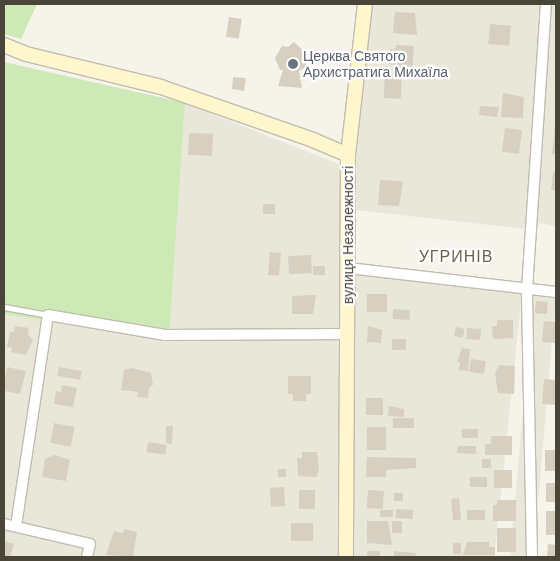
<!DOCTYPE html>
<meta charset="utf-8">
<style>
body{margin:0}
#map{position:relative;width:560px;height:561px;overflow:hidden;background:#f6f3eb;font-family:Helvetica,sans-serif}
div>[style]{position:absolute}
.residential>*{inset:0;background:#e9e6da;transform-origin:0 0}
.green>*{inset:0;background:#cde9b5}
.building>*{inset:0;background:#d7d0c1;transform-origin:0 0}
.roads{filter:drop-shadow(1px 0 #c1bcae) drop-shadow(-1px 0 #c1bcae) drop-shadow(0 1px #c1bcae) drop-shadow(0 -1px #c1bcae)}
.lane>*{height:5px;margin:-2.5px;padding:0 2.5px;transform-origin:2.5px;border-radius:2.5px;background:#fff}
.street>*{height:10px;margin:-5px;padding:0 5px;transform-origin:5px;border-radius:5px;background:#fff}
.secondary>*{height:14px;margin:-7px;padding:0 7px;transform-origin:7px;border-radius:7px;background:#fef7cd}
.dots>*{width:14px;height:14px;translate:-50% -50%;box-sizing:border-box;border:2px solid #fff;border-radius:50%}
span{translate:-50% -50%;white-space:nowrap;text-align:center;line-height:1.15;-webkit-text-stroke:4.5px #fff;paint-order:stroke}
.worship-label{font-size:14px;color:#5b616d}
.left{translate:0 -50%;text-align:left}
.street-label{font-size:14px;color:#4a4539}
.quarter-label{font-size:16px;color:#6d6450;letter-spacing:1px}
.frame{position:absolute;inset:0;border:5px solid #4a4539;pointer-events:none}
</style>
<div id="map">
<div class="residential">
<i style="clip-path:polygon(371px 4px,542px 4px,526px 229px,355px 210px,355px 173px)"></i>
<i style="clip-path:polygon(551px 4px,556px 4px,556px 226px,533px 222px)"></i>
<i style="clip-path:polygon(185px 103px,341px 165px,339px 557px,4px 557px,4px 314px,169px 340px)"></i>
<i style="left:354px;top:275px;width:169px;height:282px;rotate:6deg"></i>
<i style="left:533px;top:295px;width:23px;height:262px;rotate:5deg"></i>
</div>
<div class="green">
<i style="clip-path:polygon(4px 4px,37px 4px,21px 39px,4px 34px)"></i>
<i style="clip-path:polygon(4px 62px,185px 103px,169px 340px,4px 314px)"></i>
</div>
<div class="building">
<i style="clip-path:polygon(395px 12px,415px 13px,417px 35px,393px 33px)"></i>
<i style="left:229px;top:17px;width:13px;height:20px;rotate:9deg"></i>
<i style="left:490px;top:24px;width:21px;height:20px;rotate:5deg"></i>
<i style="clip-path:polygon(294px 42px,310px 57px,310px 65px,299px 71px,302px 88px,278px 86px,283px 70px,280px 70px,275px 58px,282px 46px,288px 47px)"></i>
<i style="clip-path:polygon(396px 45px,414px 46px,412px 72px,394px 71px,394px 65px,389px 64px,390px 49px,395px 49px)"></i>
<i style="left:385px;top:73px;width:17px;height:25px;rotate:3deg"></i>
<i style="clip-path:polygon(233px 77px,246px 78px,244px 91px,232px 89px)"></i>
<i style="clip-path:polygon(503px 93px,524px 97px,523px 118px,501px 117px)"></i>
<i style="clip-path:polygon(480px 106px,499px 107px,497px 117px,479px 115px)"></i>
<i style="clip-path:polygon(555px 127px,556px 127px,556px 154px,552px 154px)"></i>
<i style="left:505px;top:128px;width:17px;height:24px;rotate:7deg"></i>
<i style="left:189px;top:133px;width:24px;height:22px;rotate:2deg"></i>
<i style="clip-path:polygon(553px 172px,556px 173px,556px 190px,551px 190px)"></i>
<i style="clip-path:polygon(380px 180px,403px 181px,399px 206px,378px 205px)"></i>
<i style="left:263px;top:204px;width:12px;height:10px"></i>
<i style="left:270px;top:252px;width:11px;height:23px;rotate:5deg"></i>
<i style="left:311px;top:255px;width:18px;height:23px;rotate:87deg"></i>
<i style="left:313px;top:266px;width:12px;height:9px"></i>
<i style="left:367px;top:294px;width:20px;height:18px"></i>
<i style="clip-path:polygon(316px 295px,313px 314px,292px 314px,292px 296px)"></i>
<i style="left:536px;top:301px;width:12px;height:12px;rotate:5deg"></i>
<i style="left:393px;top:309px;width:17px;height:10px;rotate:3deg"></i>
<i style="clip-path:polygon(497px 320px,513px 320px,513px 338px,493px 339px,492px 326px,497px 326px)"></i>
<i style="clip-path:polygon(544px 321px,556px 322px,556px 343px,542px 342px)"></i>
<i style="clip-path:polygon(15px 326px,29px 328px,28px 335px,33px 340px,26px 355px,11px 352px,12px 348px,7px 347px,10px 332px,14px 332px)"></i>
<i style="clip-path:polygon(368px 326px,382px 330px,381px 343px,367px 342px)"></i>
<i style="left:456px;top:327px;width:9px;height:9px;rotate:13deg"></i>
<i style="left:467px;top:328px;width:14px;height:11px;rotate:4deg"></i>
<i style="left:392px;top:339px;width:14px;height:11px"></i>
<i style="clip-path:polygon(462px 348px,470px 349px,468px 371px,459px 370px,460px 362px,457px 362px)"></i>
<i style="left:471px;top:359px;width:15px;height:13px;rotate:8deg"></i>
<i style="clip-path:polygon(499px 365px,515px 366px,514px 394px,498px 393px,495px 373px)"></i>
<i style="clip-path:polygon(7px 367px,26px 371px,20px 394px,4px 391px)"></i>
<i style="left:59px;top:367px;width:23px;height:9px;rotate:10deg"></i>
<i style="clip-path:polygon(131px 368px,151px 373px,153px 385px,149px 388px,148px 398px,137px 397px,138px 392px,121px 390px,124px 370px)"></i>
<i style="clip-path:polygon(288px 376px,311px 376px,311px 394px,306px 394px,306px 401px,293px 401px,293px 394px,288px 394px)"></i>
<i style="clip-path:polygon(544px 379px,556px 380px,556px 405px,542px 404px)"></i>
<i style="clip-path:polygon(62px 385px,77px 388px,73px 407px,54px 404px,56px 391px,61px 392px)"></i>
<i style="left:366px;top:398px;width:17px;height:17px"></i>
<i style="clip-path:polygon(389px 406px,404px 409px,404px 417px,388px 416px)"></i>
<i style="left:393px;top:418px;width:21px;height:10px"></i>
<i style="left:54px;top:423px;width:21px;height:20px;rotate:11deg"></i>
<i style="clip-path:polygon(166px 426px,173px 426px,172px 444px,166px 443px)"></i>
<i style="left:367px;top:427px;width:19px;height:23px"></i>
<i style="left:462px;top:429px;width:16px;height:9px"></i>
<i style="clip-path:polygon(491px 436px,512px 436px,512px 455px,485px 455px,485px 444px,491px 444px)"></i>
<i style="left:148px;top:442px;width:19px;height:10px;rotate:9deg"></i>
<i style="clip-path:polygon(458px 446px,476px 446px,476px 454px,457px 453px)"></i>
<i style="left:545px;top:450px;width:11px;height:21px"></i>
<i style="clip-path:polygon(302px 452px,317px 452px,319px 471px,316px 477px,298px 476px,297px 458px,302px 458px)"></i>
<i style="clip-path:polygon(55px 455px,70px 460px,66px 481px,42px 477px,45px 459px)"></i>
<i style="clip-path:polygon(367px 457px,416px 458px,416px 468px,386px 470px,386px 477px,366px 477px)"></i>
<i style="left:482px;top:459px;width:9px;height:9px"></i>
<i style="left:278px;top:469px;width:8px;height:8px"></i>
<i style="left:494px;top:470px;width:18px;height:18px"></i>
<i style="left:470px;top:477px;width:17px;height:10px"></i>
<i style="left:546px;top:483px;width:10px;height:19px"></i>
<i style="left:284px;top:487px;width:19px;height:14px;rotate:87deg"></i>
<i style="left:299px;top:490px;width:16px;height:19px"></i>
<i style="left:368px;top:490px;width:16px;height:18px;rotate:4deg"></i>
<i style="left:394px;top:493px;width:9px;height:8px"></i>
<i style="left:459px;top:498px;width:22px;height:8px;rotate:85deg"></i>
<i style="clip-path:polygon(497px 500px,516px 500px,516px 521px,493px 521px,493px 505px,497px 505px)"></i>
<i style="left:396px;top:509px;width:17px;height:9px;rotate:3deg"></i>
<i style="left:380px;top:510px;width:13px;height:7px"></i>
<i style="left:467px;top:510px;width:18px;height:10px"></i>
<i style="left:546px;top:511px;width:10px;height:24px"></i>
<i style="clip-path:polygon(367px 521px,388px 521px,392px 545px,367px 543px)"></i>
<i style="left:392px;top:521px;width:10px;height:12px"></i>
<i style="left:313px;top:523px;width:18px;height:22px;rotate:90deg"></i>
<i style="left:516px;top:528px;width:24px;height:19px;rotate:90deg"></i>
<i style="clip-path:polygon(124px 529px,137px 532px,133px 557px,106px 555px,114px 531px,123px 533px)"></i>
<i style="clip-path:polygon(4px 541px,14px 544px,10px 557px,4px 557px)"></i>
<i style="clip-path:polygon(467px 542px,489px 542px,489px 547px,495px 547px,495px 555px,463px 555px)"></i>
<i style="left:453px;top:543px;width:8px;height:11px"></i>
<i style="clip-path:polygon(548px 544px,556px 545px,556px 557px,547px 557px)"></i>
<i style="left:367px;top:551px;width:13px;height:6px"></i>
<i style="clip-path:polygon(394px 551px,416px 553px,415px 557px,394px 557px)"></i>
</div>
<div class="roads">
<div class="lane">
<i style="left:4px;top:307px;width:45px;rotate:10.3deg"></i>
</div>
<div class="street">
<i style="left:349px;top:268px;width:208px;rotate:6.6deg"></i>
<i style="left:4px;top:524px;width:88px;rotate:13.1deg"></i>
<i style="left:90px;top:544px;width:13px;rotate:103deg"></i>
<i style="left:16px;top:526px;width:213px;rotate:-81.4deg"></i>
<i style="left:48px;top:315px;width:119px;rotate:9.7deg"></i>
<i style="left:165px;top:335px;width:184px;rotate:-0.3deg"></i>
<i style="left:532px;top:557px;width:268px;rotate:-91.1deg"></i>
<i style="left:527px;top:289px;width:286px;rotate:-86.2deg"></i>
</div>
<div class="secondary">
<i style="left:4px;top:45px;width:24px;rotate:22deg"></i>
<i style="left:26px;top:54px;width:139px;rotate:13.7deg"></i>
<i style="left:161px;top:87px;width:161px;rotate:19.2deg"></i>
<i style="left:313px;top:140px;width:38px;rotate:23deg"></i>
<i style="left:348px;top:155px;width:402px;rotate:90.3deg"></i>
<i style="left:348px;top:155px;width:152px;rotate:-83.6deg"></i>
</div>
</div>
<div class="dots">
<i style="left:293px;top:64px;background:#6b7280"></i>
</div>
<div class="worship-label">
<span class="left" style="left:303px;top:64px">Церква Святого<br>Архистратига Михаїла</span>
</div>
<div class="street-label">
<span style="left:348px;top:235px;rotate:-90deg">вулиця Незалежності</span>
</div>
<div class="quarter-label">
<span style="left:456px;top:257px">УГРИНІВ</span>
</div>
<div class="frame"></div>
</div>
